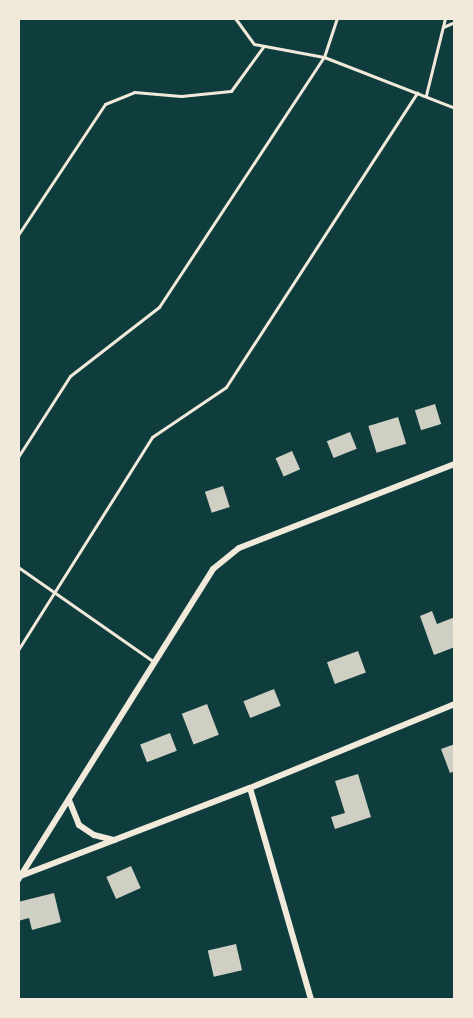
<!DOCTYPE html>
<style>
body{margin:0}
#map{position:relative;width:473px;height:1018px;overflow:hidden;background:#0f3d3e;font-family:"Nunito Sans",sans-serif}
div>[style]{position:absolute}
.building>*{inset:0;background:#cfcfc3;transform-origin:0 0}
.service>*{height:3px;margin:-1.5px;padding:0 1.5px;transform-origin:1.5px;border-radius:1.5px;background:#f1e9da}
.minor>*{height:6px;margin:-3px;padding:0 3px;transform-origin:3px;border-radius:3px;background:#f1e9da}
span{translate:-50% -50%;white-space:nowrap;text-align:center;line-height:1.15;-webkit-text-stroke:4.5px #f1e9da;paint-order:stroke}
.frame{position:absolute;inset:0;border:20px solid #f1e9da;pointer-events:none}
</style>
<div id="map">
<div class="building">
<i style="left:435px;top:404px;width:21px;height:21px;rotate:73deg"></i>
<i style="left:398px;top:417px;width:28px;height:31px;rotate:73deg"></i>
<i style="left:350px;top:432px;width:18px;height:25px;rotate:68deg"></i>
<i style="left:292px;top:451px;width:20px;height:18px;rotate:66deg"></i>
<i style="left:223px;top:486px;width:22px;height:19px;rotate:72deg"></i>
<i style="clip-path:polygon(432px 611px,437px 624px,455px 617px,455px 647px,434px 655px,420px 616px)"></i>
<i style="left:358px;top:651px;width:23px;height:33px;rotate:70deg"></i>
<i style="left:274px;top:689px;width:18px;height:33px;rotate:68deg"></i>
<i style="left:207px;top:704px;width:33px;height:27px;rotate:69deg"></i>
<i style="left:170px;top:733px;width:19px;height:32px;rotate:69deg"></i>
<i style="clip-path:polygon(455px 744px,455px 771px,450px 773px,441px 749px)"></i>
<i style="clip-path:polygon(358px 774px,371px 817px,335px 829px,331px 817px,345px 813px,335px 781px)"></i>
<i style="left:131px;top:866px;width:24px;height:27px;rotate:66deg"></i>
<i style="clip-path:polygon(54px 893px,61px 922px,32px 930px,29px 918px,18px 921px,18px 902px)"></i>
<i style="left:236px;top:944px;width:27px;height:29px;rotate:77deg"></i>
</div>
<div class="service">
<i style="left:235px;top:18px;width:32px;rotate:54deg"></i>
<i style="left:254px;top:44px;width:71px;rotate:10.5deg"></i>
<i style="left:324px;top:57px;width:141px;rotate:21.3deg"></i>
<i style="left:443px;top:27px;width:13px;rotate:-23deg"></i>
<i style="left:426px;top:95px;width:79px;rotate:-76.1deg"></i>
<i style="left:18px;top:235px;width:157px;rotate:-56.4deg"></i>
<i style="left:105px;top:104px;width:31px;rotate:-22deg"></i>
<i style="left:134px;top:92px;width:47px;rotate:4.9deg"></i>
<i style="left:181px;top:96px;width:50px;rotate:-5.7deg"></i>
<i style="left:231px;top:91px;width:54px;rotate:-54deg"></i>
<i style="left:18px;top:457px;width:96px;rotate:-57.3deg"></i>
<i style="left:70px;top:376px;width:113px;rotate:-37.8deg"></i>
<i style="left:159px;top:307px;width:300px;rotate:-56.6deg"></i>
<i style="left:324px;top:57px;width:41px;rotate:-71.6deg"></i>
<i style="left:18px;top:567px;width:166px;rotate:34.9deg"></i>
<i style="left:18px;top:650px;width:252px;rotate:-57.8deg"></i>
<i style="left:152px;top:437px;width:89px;rotate:-34deg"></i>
<i style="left:226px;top:387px;width:351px;rotate:-57deg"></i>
</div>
<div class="minor">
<i style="left:250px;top:788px;width:221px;rotate:73.9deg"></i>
<i style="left:69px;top:800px;width:27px;rotate:68deg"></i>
<i style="left:79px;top:825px;width:18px;rotate:34deg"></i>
<i style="left:94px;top:835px;width:21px;rotate:14deg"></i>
<i style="left:23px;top:875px;width:243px;rotate:-21deg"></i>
<i style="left:250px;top:788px;width:222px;rotate:-22.3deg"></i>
<i style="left:18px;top:880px;width:367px;rotate:-57.9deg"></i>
<i style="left:213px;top:569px;width:33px;rotate:-39deg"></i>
<i style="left:239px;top:548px;width:232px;rotate:-21.3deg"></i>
</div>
<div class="frame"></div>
</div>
